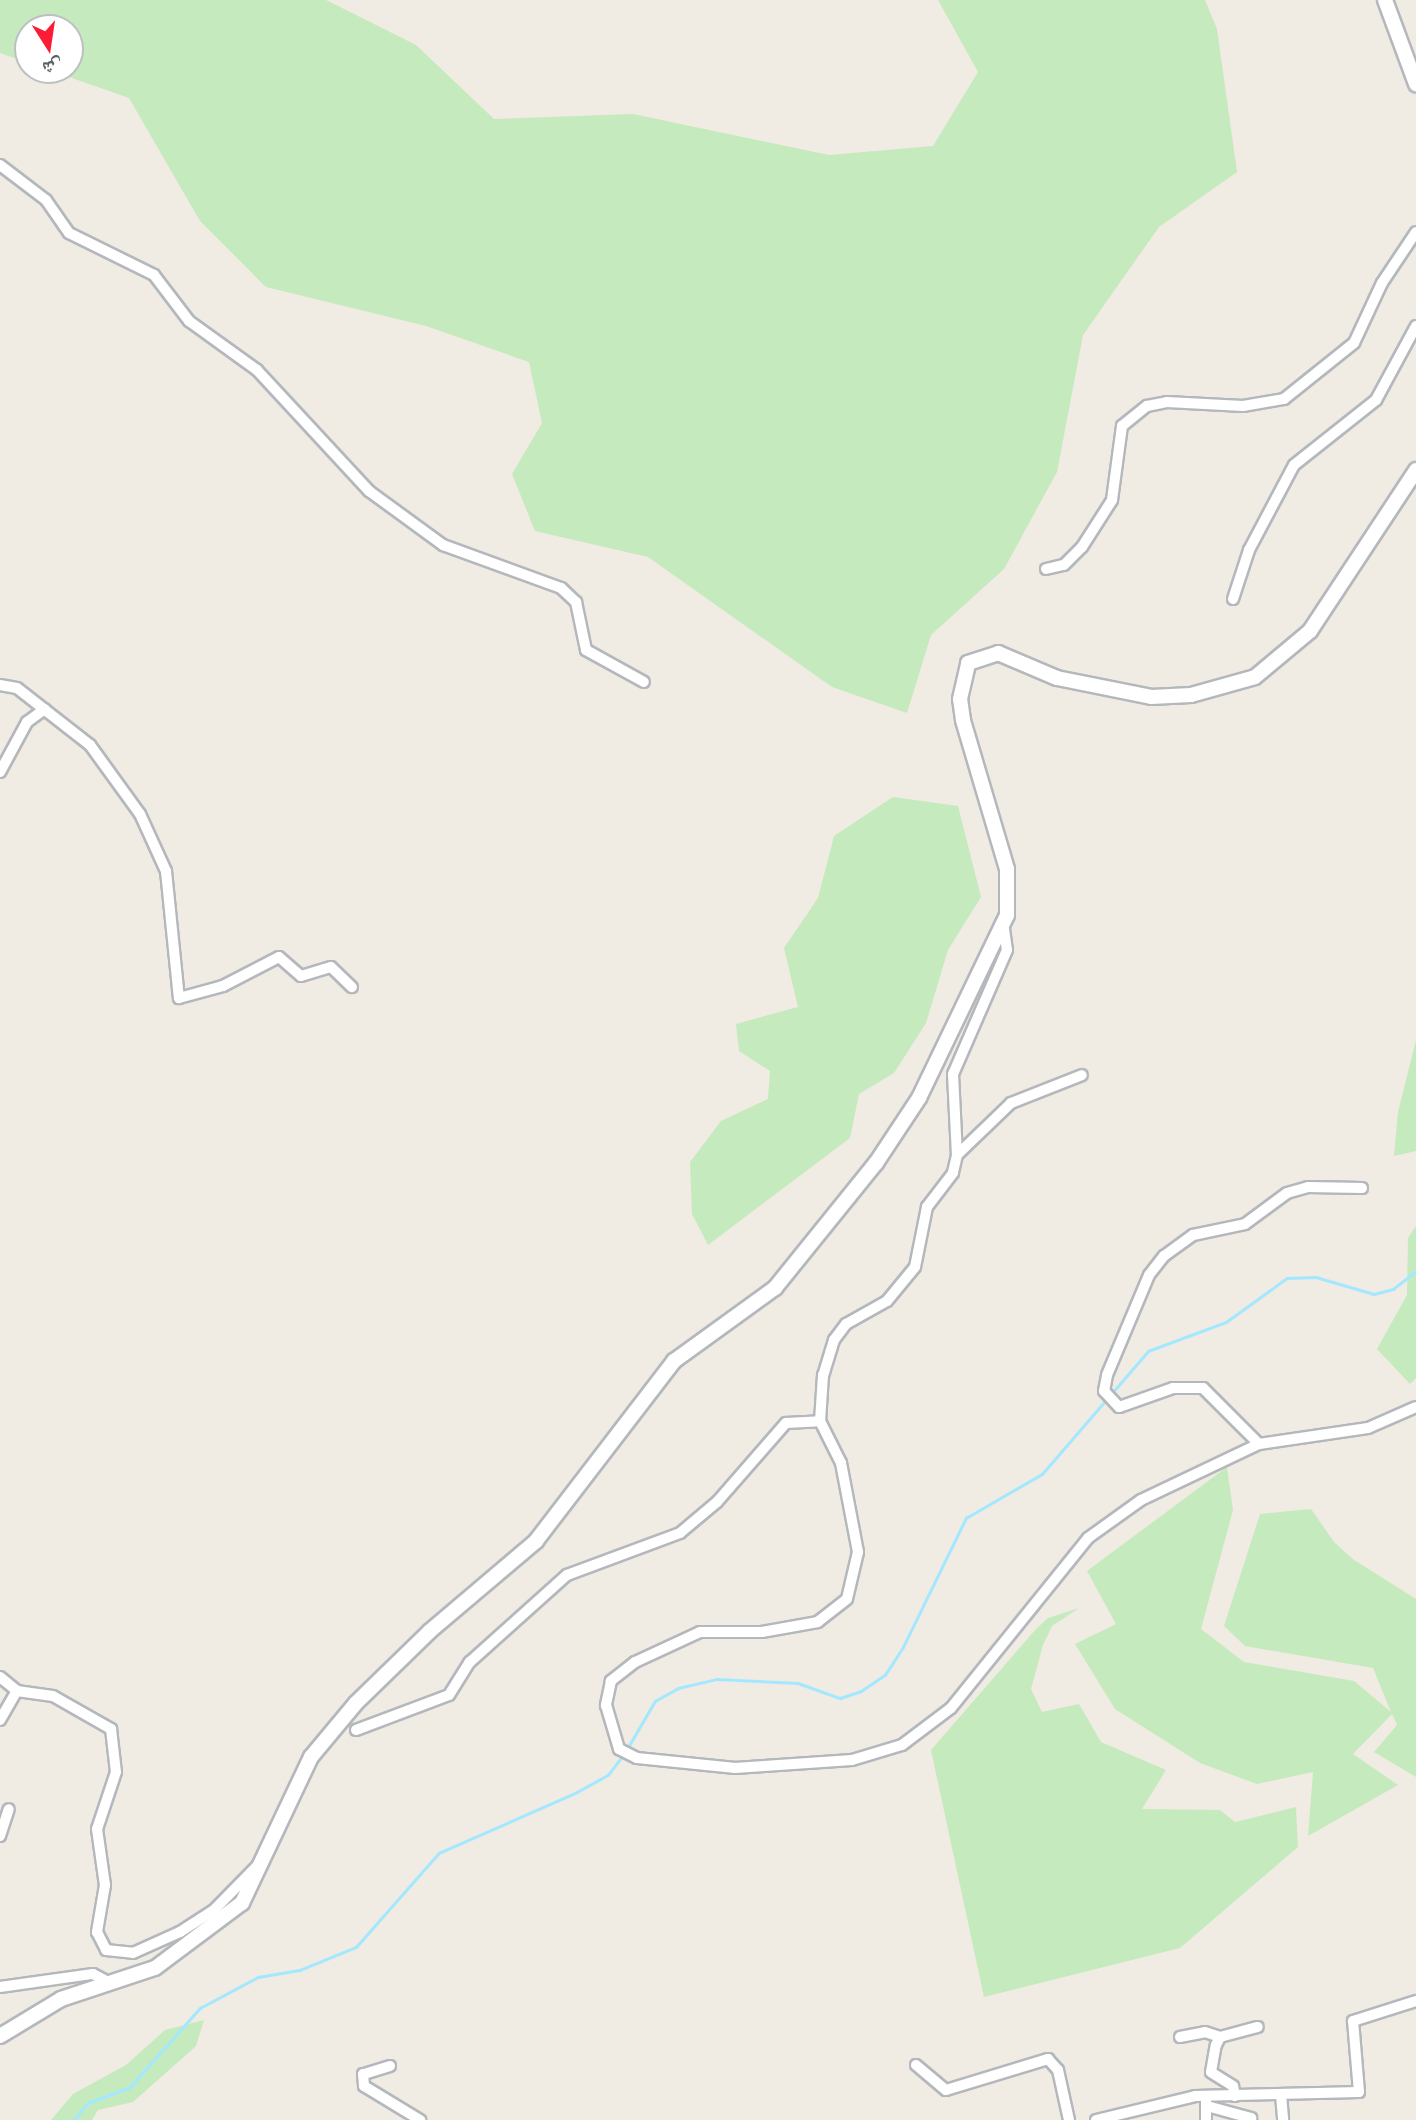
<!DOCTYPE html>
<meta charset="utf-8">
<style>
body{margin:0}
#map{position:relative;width:1416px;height:2120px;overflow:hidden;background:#f0ebe3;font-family:Raleway,"Noto Naskh Arabic",sans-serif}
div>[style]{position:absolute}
.green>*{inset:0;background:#c5eabd}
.stream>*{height:2.5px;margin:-1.25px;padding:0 1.25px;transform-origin:1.25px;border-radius:1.25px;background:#a4e8ff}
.roads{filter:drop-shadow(2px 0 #b4b8bc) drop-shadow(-2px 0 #b4b8bc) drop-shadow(0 2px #b4b8bc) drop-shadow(0 -2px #b4b8bc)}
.street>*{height:10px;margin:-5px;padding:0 5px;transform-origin:5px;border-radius:5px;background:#fff}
.secondary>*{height:14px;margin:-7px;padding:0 7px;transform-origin:7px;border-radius:7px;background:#fff}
span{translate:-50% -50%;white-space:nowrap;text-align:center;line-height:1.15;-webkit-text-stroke:7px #fff;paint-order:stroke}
.north{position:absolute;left:14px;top:14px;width:70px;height:70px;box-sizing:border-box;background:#fff;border:2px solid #bdc0c2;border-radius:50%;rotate:168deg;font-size:19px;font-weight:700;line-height:28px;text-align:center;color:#5b6266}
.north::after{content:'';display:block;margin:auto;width:24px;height:32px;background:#fb1d35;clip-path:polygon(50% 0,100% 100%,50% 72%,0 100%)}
</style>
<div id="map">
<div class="green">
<i style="clip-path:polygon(0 0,326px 0,416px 45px,494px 119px,633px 114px,829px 155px,933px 146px,978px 72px,938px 0,1205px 0,1217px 29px,1237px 172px,1159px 227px,1083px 335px,1057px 472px,1004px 569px,931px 635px,907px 713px,832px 687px,648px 557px,535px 531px,512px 474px,542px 423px,529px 362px,426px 326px,266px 287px,200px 221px,129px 98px,49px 70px,70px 70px,70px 28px,28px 28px,28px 63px,0 53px)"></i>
<i style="clip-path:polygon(893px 797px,958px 806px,981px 897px,948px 950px,926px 1023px,894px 1073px,859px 1094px,850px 1138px,708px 1245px,692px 1214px,690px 1162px,721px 1121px,768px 1099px,770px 1071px,739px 1051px,736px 1024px,798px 1007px,784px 948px,818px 898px,834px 836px)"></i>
<i style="clip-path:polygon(1416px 1040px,1416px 1151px,1394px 1156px,1398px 1112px)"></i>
<i style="clip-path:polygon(1416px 1226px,1416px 1378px,1410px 1384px,1377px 1349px,1407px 1295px,1408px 1238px)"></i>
<i style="clip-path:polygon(1227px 1467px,1233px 1510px,1201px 1629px,1244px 1662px,1354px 1681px,1391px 1712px,1373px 1668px,1245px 1646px,1224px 1626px,1260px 1514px,1311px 1509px,1334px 1542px,1354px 1560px,1416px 1599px,1416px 1777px,1374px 1752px,1397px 1725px,1392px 1714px,1353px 1754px,1398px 1785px,1308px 1836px,1313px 1772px,1257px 1784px,1200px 1763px,1115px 1709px,1075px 1644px,1116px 1624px,1087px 1571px)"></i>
<i style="clip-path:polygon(1079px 1608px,1052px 1626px,1043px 1645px,1031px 1689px,1042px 1712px,1079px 1704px,1101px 1742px,1166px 1770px,1142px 1809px,1220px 1810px,1235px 1822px,1296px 1807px,1298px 1847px,1180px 1948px,984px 1997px,931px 1750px,1036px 1629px,1048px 1618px)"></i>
<i style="clip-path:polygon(204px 2020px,196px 2046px,133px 2102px,98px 2110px,92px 2120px,51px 2120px,73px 2094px,126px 2065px,165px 2030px)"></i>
</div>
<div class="stream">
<i style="left:627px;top:1749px;width:56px;rotate:-59.7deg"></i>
<i style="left:655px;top:1701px;width:26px;rotate:-29deg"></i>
<i style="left:678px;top:1688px;width:39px;rotate:-13deg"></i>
<i style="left:716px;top:1679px;width:82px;rotate:2.8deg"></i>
<i style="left:798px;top:1683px;width:45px;rotate:19.7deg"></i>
<i style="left:840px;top:1698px;width:22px;rotate:-18deg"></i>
<i style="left:861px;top:1691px;width:29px;rotate:-34deg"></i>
<i style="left:885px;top:1675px;width:33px;rotate:-57deg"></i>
<i style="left:903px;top:1647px;width:144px;rotate:-64deg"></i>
<i style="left:966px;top:1518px;width:88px;rotate:-30.1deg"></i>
<i style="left:1042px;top:1474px;width:162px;rotate:-49.2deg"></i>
<i style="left:1148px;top:1351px;width:83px;rotate:-20.4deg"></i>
<i style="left:1226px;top:1322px;width:75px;rotate:-35.8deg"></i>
<i style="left:1287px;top:1278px;width:29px;rotate:-2deg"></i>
<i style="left:1316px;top:1277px;width:60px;rotate:16.3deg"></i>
<i style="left:1374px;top:1294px;width:20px;rotate:-15deg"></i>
<i style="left:1393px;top:1289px;width:29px;rotate:-38deg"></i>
<i style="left:74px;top:2120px;width:22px;rotate:-51deg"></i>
<i style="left:88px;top:2103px;width:45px;rotate:-20.9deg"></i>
<i style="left:130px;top:2087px;width:106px;rotate:-48.5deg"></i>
<i style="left:200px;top:2008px;width:66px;rotate:-28.1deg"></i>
<i style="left:258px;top:1977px;width:43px;rotate:-9.5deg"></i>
<i style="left:300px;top:1970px;width:61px;rotate:-22.3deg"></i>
<i style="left:356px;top:1947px;width:125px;rotate:-48.6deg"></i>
<i style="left:439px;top:1853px;width:151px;rotate:-23.8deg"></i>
<i style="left:577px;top:1792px;width:35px;rotate:-29deg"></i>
<i style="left:608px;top:1775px;width:25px;rotate:-53deg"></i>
</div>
<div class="roads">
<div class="street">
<i style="left:0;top:165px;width:58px;rotate:37.3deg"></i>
<i style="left:46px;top:200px;width:40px;rotate:55.1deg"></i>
<i style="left:69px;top:233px;width:95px;rotate:26.3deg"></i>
<i style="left:154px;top:275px;width:58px;rotate:52.7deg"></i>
<i style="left:189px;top:321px;width:84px;rotate:35.8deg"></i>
<i style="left:257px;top:370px;width:165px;rotate:47.2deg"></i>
<i style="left:369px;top:491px;width:92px;rotate:36.1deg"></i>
<i style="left:443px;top:545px;width:126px;rotate:20deg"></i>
<i style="left:561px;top:588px;width:21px;rotate:43deg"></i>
<i style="left:576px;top:602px;width:49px;rotate:78.2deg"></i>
<i style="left:586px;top:650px;width:66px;rotate:28.9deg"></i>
<i style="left:1046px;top:569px;width:18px;rotate:-13deg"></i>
<i style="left:1064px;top:565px;width:25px;rotate:-45deg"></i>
<i style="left:1082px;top:547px;width:56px;rotate:-57.4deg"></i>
<i style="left:1112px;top:500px;width:75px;rotate:-82.3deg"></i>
<i style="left:1122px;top:426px;width:32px;rotate:-39deg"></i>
<i style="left:1147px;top:406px;width:20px;rotate:-11deg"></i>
<i style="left:1167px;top:402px;width:76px;rotate:3deg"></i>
<i style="left:1243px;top:406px;width:42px;rotate:-9.7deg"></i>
<i style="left:1284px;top:399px;width:90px;rotate:-38.7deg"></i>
<i style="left:1354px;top:343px;width:66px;rotate:-65deg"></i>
<i style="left:1382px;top:283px;width:61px;rotate:-56.3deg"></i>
<i style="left:1233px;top:599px;width:52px;rotate:-71.9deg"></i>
<i style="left:1249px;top:550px;width:96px;rotate:-62.1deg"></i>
<i style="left:1294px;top:465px;width:105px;rotate:-38.4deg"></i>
<i style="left:1376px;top:400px;width:84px;rotate:-61.6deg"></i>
<i style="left:0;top:685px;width:17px;rotate:10deg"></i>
<i style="left:17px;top:688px;width:93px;rotate:38deg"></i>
<i style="left:90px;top:745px;width:85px;rotate:54.1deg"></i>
<i style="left:140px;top:814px;width:63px;rotate:65.5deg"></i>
<i style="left:166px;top:871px;width:128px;rotate:84.2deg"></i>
<i style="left:179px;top:998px;width:46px;rotate:-15.3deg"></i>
<i style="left:223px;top:986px;width:63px;rotate:-27.4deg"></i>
<i style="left:279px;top:957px;width:29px;rotate:41deg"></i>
<i style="left:301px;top:976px;width:31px;rotate:-17deg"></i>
<i style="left:331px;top:967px;width:29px;rotate:44deg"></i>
<i style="left:0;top:772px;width:57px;rotate:-61.6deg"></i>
<i style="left:27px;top:722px;width:22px;rotate:-36deg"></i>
<i style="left:1004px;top:929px;width:21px;rotate:82deg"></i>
<i style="left:1007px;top:950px;width:135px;rotate:113.5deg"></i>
<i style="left:953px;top:1074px;width:81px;rotate:87.2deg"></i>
<i style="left:957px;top:1155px;width:18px;rotate:103deg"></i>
<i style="left:953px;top:1173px;width:43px;rotate:127.4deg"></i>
<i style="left:927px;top:1207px;width:61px;rotate:101.3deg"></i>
<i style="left:915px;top:1267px;width:44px;rotate:129.5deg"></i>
<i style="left:887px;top:1301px;width:47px;rotate:150.7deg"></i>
<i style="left:846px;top:1324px;width:20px;rotate:127deg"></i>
<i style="left:834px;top:1340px;width:37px;rotate:107deg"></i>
<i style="left:823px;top:1375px;width:46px;rotate:93.7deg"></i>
<i style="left:820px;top:1421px;width:47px;rotate:63.4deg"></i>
<i style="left:841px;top:1463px;width:91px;rotate:79.2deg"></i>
<i style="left:858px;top:1552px;width:48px;rotate:103.2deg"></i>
<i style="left:847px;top:1599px;width:37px;rotate:142deg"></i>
<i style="left:818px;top:1622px;width:57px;rotate:169.9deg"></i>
<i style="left:762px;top:1632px;width:62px;rotate:180deg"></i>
<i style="left:700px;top:1632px;width:72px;rotate:155.2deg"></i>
<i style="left:635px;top:1662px;width:31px;rotate:142deg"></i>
<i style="left:611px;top:1681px;width:25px;rotate:102deg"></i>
<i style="left:606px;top:1705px;width:46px;rotate:73.5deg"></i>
<i style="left:619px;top:1749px;width:20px;rotate:27deg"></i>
<i style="left:637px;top:1758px;width:99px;rotate:5.8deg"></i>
<i style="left:735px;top:1768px;width:117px;rotate:-3.9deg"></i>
<i style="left:852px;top:1760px;width:52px;rotate:-16.7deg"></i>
<i style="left:902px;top:1745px;width:61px;rotate:-37.1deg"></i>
<i style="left:951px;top:1708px;width:218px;rotate:-51.1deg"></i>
<i style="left:1088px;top:1538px;width:65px;rotate:-35.6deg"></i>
<i style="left:1141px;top:1500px;width:131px;rotate:-25.4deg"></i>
<i style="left:1259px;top:1444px;width:110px;rotate:-8.4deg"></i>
<i style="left:1368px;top:1428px;width:52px;rotate:-23.6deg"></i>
<i style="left:957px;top:1155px;width:75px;rotate:-43.9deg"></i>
<i style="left:1011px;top:1103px;width:76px;rotate:-21.5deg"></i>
<i style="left:1259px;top:1444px;width:79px;rotate:-135deg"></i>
<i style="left:1203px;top:1388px;width:30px;rotate:180deg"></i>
<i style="left:1173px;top:1388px;width:57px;rotate:160.6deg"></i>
<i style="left:1119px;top:1407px;width:22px;rotate:-133deg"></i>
<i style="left:1104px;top:1391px;width:16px;rotate:-79deg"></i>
<i style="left:1107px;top:1375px;width:108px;rotate:-67.2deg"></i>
<i style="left:1149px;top:1275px;width:24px;rotate:-52deg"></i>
<i style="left:1164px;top:1256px;width:36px;rotate:-36deg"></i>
<i style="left:1193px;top:1235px;width:53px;rotate:-11.9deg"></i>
<i style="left:1245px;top:1224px;width:52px;rotate:-36.4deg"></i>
<i style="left:1287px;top:1193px;width:22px;rotate:-16deg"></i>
<i style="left:1308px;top:1187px;width:54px;rotate:1.1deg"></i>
<i style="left:0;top:1677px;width:22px;rotate:39deg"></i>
<i style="left:17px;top:1691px;width:36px;rotate:8deg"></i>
<i style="left:53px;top:1696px;width:67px;rotate:29.6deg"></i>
<i style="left:111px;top:1729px;width:43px;rotate:83.4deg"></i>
<i style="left:116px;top:1772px;width:60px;rotate:108.4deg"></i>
<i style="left:97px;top:1829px;width:57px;rotate:81.9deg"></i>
<i style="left:105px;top:1885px;width:48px;rotate:99.7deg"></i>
<i style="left:97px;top:1932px;width:20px;rotate:63deg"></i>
<i style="left:106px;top:1950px;width:27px;rotate:6deg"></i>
<i style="left:133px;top:1953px;width:51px;rotate:-24.1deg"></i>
<i style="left:180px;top:1932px;width:40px;rotate:-32.9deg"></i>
<i style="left:214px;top:1910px;width:64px;rotate:-45.6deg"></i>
<i style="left:0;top:1720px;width:34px;rotate:-60deg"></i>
<i style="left:356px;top:1730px;width:99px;rotate:-20.6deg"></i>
<i style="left:449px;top:1695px;width:39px;rotate:-58deg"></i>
<i style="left:470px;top:1662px;width:130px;rotate:-41.9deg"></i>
<i style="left:567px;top:1575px;width:121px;rotate:-20.4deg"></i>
<i style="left:680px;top:1533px;width:48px;rotate:-40deg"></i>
<i style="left:717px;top:1502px;width:105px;rotate:-48.9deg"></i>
<i style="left:786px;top:1423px;width:34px;rotate:-3deg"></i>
<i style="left:0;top:1836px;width:28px;rotate:-72deg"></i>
<i style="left:0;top:1987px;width:94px;rotate:-8deg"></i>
<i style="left:93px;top:1974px;width:17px;rotate:28deg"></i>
<i style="left:1180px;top:2037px;width:25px;rotate:-11deg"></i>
<i style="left:1205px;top:2032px;width:16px;rotate:18deg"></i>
<i style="left:916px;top:2065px;width:39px;rotate:40deg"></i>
<i style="left:946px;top:2090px;width:107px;rotate:-16.9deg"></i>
<i style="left:1048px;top:2059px;width:15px;rotate:48deg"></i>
<i style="left:1058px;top:2070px;width:51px;rotate:77.6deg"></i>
<i style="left:390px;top:2066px;width:28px;rotate:163deg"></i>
<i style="left:363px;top:2074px;width:12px;rotate:85deg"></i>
<i style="left:364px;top:2086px;width:66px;rotate:31.3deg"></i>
<i style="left:1281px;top:2095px;width:25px;rotate:85deg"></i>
<i style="left:1235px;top:2096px;width:10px;rotate:-101deg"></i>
<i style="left:1233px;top:2086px;width:26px;rotate:-148deg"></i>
<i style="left:1211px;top:2072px;width:27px;rotate:-80deg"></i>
<i style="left:1216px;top:2045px;width:9px;rotate:-63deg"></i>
<i style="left:1220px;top:2037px;width:39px;rotate:-15deg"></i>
<i style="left:1206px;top:2100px;width:20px;rotate:90deg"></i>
<i style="left:1207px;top:2106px;width:46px;rotate:15.3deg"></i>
<i style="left:1096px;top:2120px;width:102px;rotate:-13.6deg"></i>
<i style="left:1195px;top:2096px;width:164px;rotate:-1.4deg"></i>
<i style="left:1359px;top:2092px;width:71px;rotate:-94.8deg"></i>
<i style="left:1353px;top:2021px;width:66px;rotate:-17.6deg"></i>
</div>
<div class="secondary">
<i style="left:1385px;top:0;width:90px;rotate:69.7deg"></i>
<i style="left:0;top:2036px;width:71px;rotate:-31.2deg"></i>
<i style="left:61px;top:1999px;width:99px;rotate:-18.3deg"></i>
<i style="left:155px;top:1968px;width:109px;rotate:-36.8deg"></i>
<i style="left:242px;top:1903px;width:161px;rotate:-64.7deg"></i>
<i style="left:311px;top:1757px;width:70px;rotate:-50.2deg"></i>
<i style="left:356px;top:1703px;width:103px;rotate:-44.2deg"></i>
<i style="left:430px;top:1631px;width:139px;rotate:-40.3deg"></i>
<i style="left:536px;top:1541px;width:227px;rotate:-52.5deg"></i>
<i style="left:674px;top:1361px;width:125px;rotate:-35.9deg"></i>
<i style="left:775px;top:1288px;width:161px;rotate:-51.1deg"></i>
<i style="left:876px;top:1163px;width:78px;rotate:-56.5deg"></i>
<i style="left:919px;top:1098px;width:203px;rotate:-64.3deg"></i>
<i style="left:1007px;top:915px;width:46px;rotate:-90deg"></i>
<i style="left:1007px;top:869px;width:155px;rotate:-106.5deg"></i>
<i style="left:963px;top:720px;width:21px;rotate:-98deg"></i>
<i style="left:960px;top:699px;width:37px;rotate:-77deg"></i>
<i style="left:968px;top:663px;width:32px;rotate:-18deg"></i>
<i style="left:998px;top:653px;width:64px;rotate:23deg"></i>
<i style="left:1057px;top:678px;width:96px;rotate:11.4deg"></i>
<i style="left:1151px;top:697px;width:40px;rotate:-2.9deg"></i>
<i style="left:1191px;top:695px;width:66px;rotate:-15.7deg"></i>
<i style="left:1255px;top:677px;width:72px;rotate:-39.9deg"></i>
<i style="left:1310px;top:631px;width:193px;rotate:-56.6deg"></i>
</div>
</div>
<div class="north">ش</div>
</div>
